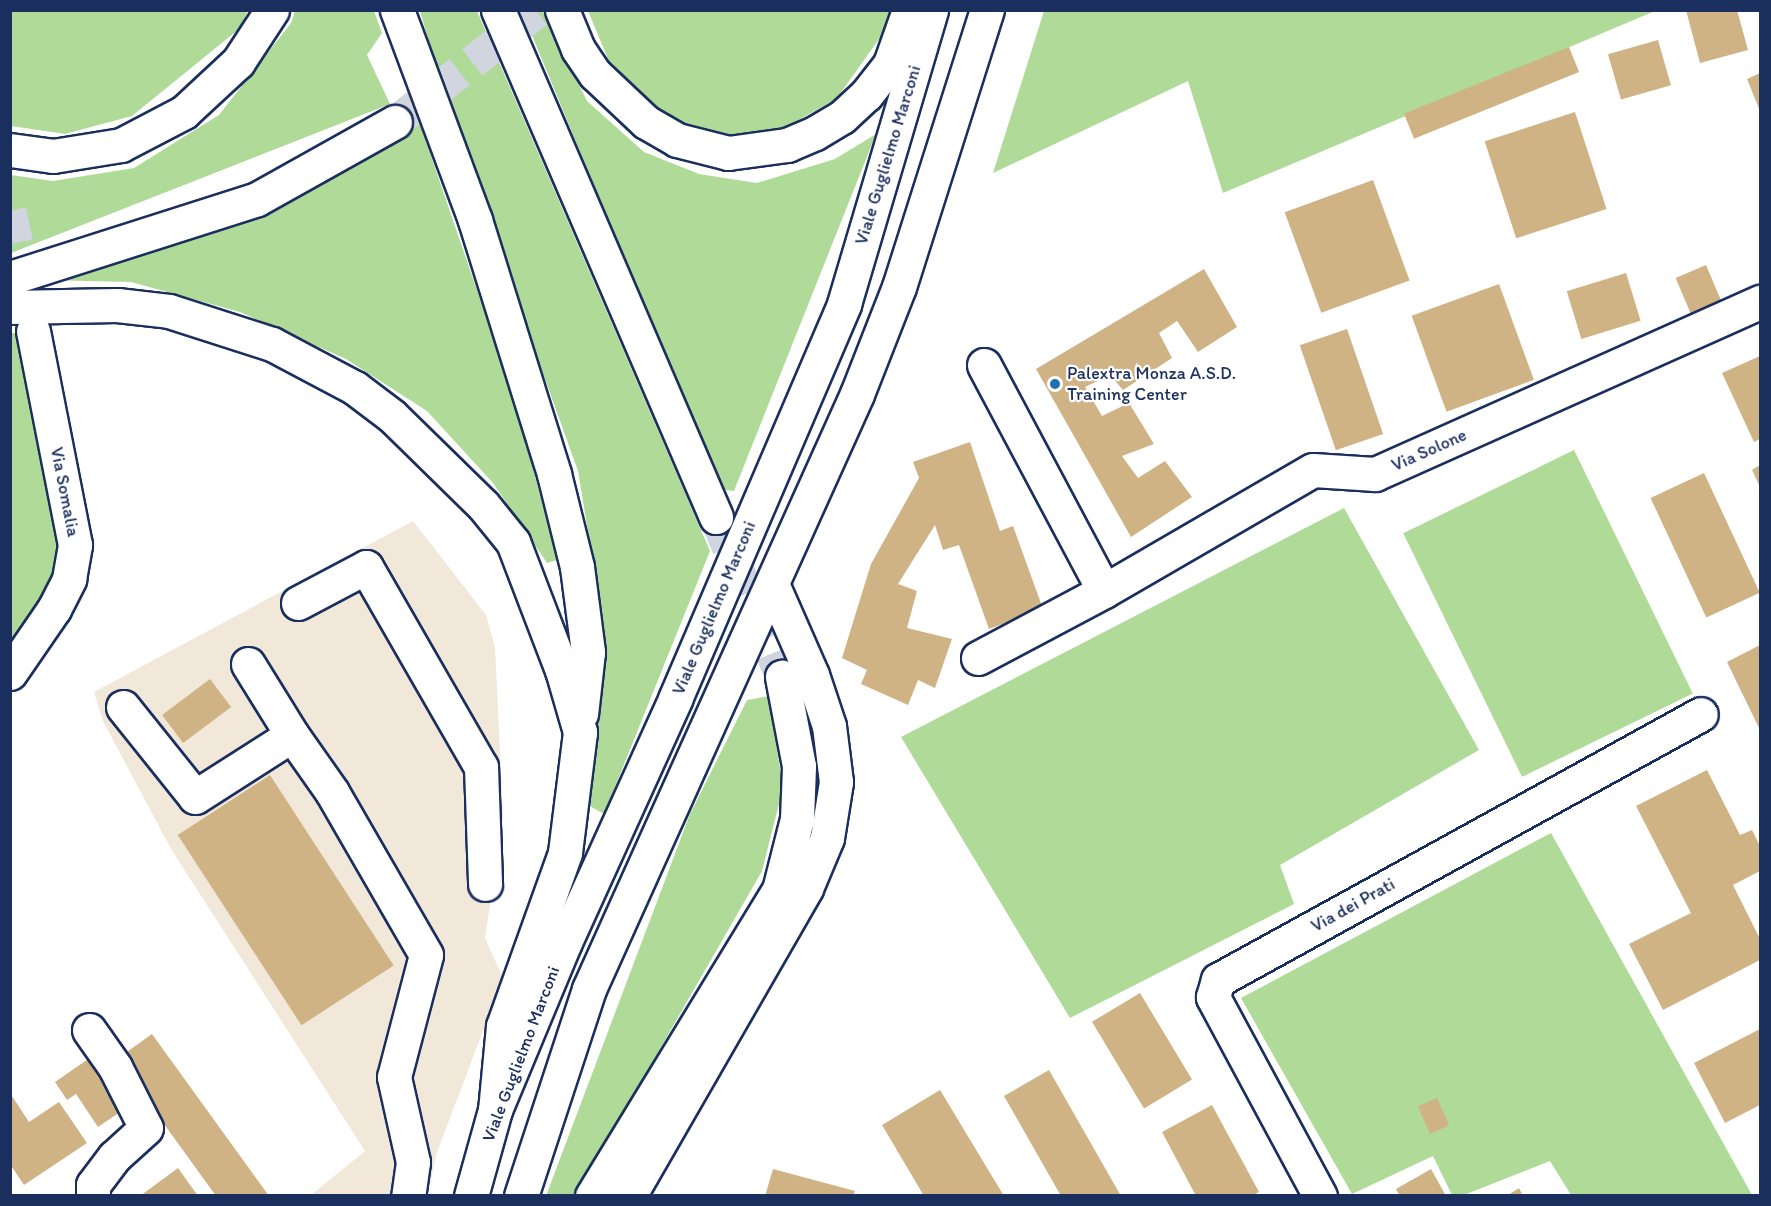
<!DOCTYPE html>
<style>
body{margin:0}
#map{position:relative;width:1771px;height:1206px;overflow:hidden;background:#fff;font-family:Itim,sans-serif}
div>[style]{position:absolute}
.built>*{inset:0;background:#f1e8da}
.green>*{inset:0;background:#afda98;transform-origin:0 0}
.building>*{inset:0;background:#d0b385;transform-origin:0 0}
.minor-tunnel>*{height:33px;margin-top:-16.5px;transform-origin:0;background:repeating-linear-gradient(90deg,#d1d5df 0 33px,transparent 0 49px)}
.highway-tunnel>*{height:33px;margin-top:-16.5px;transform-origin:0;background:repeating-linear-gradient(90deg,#d1d5df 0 33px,transparent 0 49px)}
.roads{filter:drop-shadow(2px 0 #1b2f5e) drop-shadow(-2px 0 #1b2f5e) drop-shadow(0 2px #1b2f5e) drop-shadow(0 -2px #1b2f5e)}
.minor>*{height:33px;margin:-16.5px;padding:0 16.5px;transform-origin:16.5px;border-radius:16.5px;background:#fff}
.major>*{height:33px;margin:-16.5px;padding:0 16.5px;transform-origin:16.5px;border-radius:16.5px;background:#fff}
.highway>*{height:33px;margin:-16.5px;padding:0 16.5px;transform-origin:16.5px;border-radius:16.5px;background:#fff}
.dots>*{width:16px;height:16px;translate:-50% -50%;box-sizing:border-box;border:3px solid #fff;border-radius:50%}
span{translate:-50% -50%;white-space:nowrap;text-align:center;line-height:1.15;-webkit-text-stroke:4.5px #fff;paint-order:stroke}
.street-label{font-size:18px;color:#1b2f5e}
.poi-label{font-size:18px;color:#1b2f5e}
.left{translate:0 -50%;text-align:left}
.frame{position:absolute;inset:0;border:12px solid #1b2f5e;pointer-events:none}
</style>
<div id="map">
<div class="built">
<i style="clip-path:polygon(413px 521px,486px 615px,495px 647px,503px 817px,485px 938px,503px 978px,436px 1155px,428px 1195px,311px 1195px,365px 1151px,171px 849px,103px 721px,94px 692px)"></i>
</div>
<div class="green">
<i style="clip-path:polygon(10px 11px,11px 10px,248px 11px,239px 29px,132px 116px,65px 134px,11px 126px)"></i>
<i style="clip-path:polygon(295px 11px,374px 11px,382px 33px,367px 55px,390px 104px,11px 253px,11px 175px,53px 181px,134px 168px,219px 115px,291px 23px)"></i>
<i style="clip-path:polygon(420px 11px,477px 11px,710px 551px,604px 814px,588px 805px,605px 634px,578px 471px,450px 114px)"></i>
<i style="clip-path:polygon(522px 11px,543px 11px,587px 101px,644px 152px,699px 174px,757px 183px,835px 159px,876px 134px,734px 491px,719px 489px)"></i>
<i style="clip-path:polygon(588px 11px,892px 11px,884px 32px,837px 98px,783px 129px,732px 137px,668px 129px,631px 94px,608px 59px)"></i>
<i style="clip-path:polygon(1044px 11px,1655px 11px,1223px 193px,1188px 81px,993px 173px)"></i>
<i style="clip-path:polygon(420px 124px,517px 407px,557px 560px,547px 563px,493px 483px,427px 411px,346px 359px,240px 312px,131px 282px,43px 280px,138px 255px,222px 226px)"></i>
<i style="clip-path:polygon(10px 333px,17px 333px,58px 499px,61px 568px,11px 660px)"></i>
<i style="left:1574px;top:450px;width:271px;height:190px;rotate:64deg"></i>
<i style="clip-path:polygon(1344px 508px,1479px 750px,1280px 865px,1294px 904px,1070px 1018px,901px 737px)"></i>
<i style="clip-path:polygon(769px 696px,783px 788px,762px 871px,576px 1195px,546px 1196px,690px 814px,747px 700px)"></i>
<i style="clip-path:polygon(1551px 833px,1752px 1195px,1571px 1195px,1550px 1161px,1464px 1195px,1452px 1195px,1433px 1156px,1352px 1194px,1241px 998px)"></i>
</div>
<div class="building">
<i style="clip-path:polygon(1686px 10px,1737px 10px,1748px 50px,1700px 63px)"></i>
<i style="left:1658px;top:40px;width:47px;height:52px;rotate:74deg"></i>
<i style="left:1569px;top:47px;width:27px;height:178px;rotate:68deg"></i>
<i style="clip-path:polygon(1760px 73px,1760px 111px,1747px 79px)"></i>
<i style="left:1575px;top:112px;width:102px;height:95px;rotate:72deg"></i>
<i style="left:1373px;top:180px;width:107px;height:94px;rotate:70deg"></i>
<i style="left:1706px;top:265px;width:40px;height:33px;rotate:67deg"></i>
<i style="clip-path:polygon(1204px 269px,1237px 327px,1198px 352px,1177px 321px,1159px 333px,1172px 358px,1123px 390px,1110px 375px,1085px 387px,1102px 416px,1129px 403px,1154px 444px,1122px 456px,1138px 478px,1165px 461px,1192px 497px,1131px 537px,1036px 369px)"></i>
<i style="left:1626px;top:273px;width:50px;height:62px;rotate:73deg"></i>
<i style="left:1499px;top:284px;width:102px;height:93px;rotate:70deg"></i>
<i style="left:1347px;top:329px;width:111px;height:50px;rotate:71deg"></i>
<i style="clip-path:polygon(1760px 356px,1760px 439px,1754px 442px,1722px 373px)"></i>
<i style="clip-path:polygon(970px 442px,1000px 531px,1013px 526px,1043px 609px,989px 629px,959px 545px,943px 550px,935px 525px,898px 584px,917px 591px,907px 628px,952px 639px,935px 688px,918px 680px,908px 705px,861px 684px,867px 670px,842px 658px,871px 564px,919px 478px,913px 462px)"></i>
<i style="clip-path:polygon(1760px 465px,1760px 487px,1752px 470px)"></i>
<i style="left:1704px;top:473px;width:132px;height:59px;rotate:65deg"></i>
<i style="clip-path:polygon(1760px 645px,1760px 730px,1727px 662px)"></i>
<i style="left:210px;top:679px;width:35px;height:60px;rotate:53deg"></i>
<i style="clip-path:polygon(1707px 770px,1740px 835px,1752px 830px,1760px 846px,1760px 871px,1733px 885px,1760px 939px,1760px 960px,1663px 1010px,1629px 944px,1691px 913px,1636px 806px)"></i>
<i style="left:270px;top:775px;width:227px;height:110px;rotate:57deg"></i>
<i style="left:1140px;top:993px;width:101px;height:56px;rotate:59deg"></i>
<i style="clip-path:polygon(1760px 1029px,1760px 1105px,1725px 1123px,1694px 1063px)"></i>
<i style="clip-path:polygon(152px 1034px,269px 1196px,216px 1196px,117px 1059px)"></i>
<i style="clip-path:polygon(94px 1055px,129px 1106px,98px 1127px,76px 1094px,67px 1100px,55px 1082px)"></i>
<i style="clip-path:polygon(1049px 1070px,1121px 1196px,1061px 1196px,1004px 1096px)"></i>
<i style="clip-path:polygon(940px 1090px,1004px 1196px,924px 1196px,882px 1125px)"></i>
<i style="clip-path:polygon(10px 1093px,29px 1122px,59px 1102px,87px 1143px,24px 1185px,10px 1164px)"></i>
<i style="left:1437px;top:1098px;width:30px;height:21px;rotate:66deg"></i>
<i style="clip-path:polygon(1212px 1105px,1259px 1192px,1252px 1196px,1196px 1196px,1162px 1132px)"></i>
<i style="clip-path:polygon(178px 1168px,198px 1196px,140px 1196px)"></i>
<i style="clip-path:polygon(773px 1169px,855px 1191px,853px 1196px,765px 1196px)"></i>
<i style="clip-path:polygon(1431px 1169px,1446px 1196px,1400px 1196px,1396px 1189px)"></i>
<i style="clip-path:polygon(1519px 1188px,1523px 1196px,1507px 1196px)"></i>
</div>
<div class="minor-tunnel">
<i style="left:10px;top:210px;width:92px;rotate:78.7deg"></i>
</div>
<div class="highway-tunnel">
<i style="left:395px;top:122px;width:182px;rotate:-37.9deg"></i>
<i style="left:716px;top:517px;width:173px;rotate:67.6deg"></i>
</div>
<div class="roads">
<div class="minor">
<i style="left:984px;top:365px;width:256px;rotate:62deg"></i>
<i style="left:298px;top:603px;width:77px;rotate:-27.9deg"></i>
<i style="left:366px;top:567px;width:231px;rotate:60.1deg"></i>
<i style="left:481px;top:767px;width:117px;rotate:88deg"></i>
<i style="left:978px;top:658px;width:143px;rotate:-28deg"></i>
<i style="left:1104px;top:591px;width:241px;rotate:-30.1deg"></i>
<i style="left:1313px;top:470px;width:62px;rotate:3.7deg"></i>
<i style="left:1375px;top:474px;width:422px;rotate:-24.1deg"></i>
<i style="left:248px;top:664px;width:84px;rotate:58.2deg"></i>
<i style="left:10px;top:673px;width:78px;rotate:-55.5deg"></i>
<i style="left:54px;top:609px;width:34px;rotate:-63deg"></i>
<i style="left:69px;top:579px;width:35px;rotate:-80deg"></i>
<i style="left:75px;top:545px;width:218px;rotate:-101.1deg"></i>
<i style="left:123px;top:707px;width:115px;rotate:51.3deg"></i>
<i style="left:195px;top:797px;width:115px;rotate:-32.6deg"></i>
<i style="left:292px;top:735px;width:70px;rotate:54.9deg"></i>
<i style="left:332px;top:792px;width:188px;rotate:60deg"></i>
<i style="left:426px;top:955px;width:126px;rotate:104.7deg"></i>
<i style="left:394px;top:1077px;width:87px;rotate:77.4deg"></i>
<i style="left:413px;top:1162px;width:34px;rotate:98deg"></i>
<i style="left:89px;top:1030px;width:45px;rotate:54.9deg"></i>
<i style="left:115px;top:1067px;width:68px;rotate:63.1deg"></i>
<i style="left:146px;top:1128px;width:43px;rotate:137.8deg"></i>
<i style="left:114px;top:1157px;width:35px;rotate:127deg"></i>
<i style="left:93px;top:1185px;width:11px;rotate:90deg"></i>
<i style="left:629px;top:1196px;width:355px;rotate:-60.1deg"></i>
<i style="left:806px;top:888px;width:54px;rotate:-67.2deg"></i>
<i style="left:827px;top:838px;width:57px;rotate:-80.9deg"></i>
<i style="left:836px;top:782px;width:56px;rotate:-97.1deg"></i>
<i style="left:829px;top:726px;width:54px;rotate:-108.4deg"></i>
<i style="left:812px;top:675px;width:99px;rotate:-113.7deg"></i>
<i style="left:1320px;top:1196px;width:226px;rotate:-118.3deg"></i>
<i style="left:1213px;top:997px;width:18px;rotate:-74deg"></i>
<i style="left:1218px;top:980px;width:551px;rotate:-28.84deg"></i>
</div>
<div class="major">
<i style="left:471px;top:1196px;width:89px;rotate:-74.4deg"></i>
<i style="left:495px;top:1110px;width:182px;rotate:-67.4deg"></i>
<i style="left:565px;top:942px;width:267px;rotate:-65.6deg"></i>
<i style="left:675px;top:699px;width:430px;rotate:-66.8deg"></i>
<i style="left:844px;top:304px;width:307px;rotate:-73.5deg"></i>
<i style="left:521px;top:1196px;width:218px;rotate:-71.8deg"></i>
<i style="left:589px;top:989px;width:653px;rotate:-65.75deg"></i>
<i style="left:857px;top:394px;width:115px;rotate:-68.6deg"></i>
<i style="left:899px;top:287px;width:291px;rotate:-72.4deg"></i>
</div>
<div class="highway">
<i style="left:397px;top:10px;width:224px;rotate:69.6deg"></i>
<i style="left:475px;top:220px;width:266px;rotate:72.7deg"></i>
<i style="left:554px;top:474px;width:96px;rotate:76.1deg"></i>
<i style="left:577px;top:567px;width:86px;rotate:82.6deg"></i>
<i style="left:588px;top:652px;width:62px;rotate:96.4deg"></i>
<i style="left:498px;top:10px;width:552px;rotate:66.73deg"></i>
<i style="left:562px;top:10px;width:42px;rotate:67.7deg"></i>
<i style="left:578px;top:49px;width:30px;rotate:56deg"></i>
<i style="left:595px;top:74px;width:70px;rotate:43.3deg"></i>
<i style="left:646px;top:122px;width:36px;rotate:30deg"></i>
<i style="left:677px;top:140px;width:53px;rotate:14.3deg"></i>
<i style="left:728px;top:153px;width:60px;rotate:-7.7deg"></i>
<i style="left:787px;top:145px;width:30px;rotate:-23deg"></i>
<i style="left:815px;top:133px;width:31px;rotate:-31deg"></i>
<i style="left:842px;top:117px;width:33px;rotate:-43deg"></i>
<i style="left:866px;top:95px;width:39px;rotate:-52deg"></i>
<i style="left:890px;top:64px;width:57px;rotate:-70.6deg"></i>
<i style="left:10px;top:150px;width:43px;rotate:7.9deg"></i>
<i style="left:53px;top:156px;width:69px;rotate:-9.2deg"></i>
<i style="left:121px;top:145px;width:71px;rotate:-27.6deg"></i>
<i style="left:184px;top:112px;width:74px;rotate:-42.8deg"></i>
<i style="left:238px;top:62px;width:62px;rotate:-56.8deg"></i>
<i style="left:10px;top:278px;width:259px;rotate:-17.7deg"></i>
<i style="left:257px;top:199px;width:158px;rotate:-29.2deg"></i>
<i style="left:10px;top:307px;width:107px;rotate:-1.1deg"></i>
<i style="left:117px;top:305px;width:52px;rotate:6.6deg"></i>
<i style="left:169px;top:311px;width:108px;rotate:17.8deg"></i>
<i style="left:272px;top:344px;width:94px;rotate:27.9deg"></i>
<i style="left:355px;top:388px;width:46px;rotate:37.1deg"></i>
<i style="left:392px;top:416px;width:127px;rotate:44.4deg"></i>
<i style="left:483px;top:505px;width:48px;rotate:51deg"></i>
<i style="left:513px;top:542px;width:137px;rotate:69.1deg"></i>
<i style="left:562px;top:670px;width:65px;rotate:73.8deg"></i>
<i style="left:580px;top:732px;width:122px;rotate:97.1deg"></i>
<i style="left:565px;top:853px;width:184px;rotate:109.7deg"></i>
<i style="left:503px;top:1026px;width:84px;rotate:95.4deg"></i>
<i style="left:592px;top:1196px;width:359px;rotate:-58.6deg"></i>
<i style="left:779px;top:890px;width:73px;rotate:-75.8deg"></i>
<i style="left:797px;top:819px;width:53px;rotate:-87.8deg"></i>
<i style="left:799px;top:766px;width:91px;rotate:-100.8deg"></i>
</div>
</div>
<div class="dots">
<i style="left:1055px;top:384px;background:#1f6fb2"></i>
</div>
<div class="street-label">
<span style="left:888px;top:155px;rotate:-73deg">Viale Guglielmo Marconi</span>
<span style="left:1429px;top:450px;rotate:-24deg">Via Solone</span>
<span style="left:65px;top:492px;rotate:79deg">Via Somalia</span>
<span style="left:714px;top:608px;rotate:-67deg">Viale Guglielmo Marconi</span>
<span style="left:1353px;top:905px;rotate:-29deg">Via dei Prati</span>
<span style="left:521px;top:1054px;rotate:-69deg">Viale Guglielmo Marconi</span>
</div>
<div class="poi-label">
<span class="left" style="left:1067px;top:384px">Palextra Monza A.S.D.<br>Training Center</span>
</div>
<div class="frame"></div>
</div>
